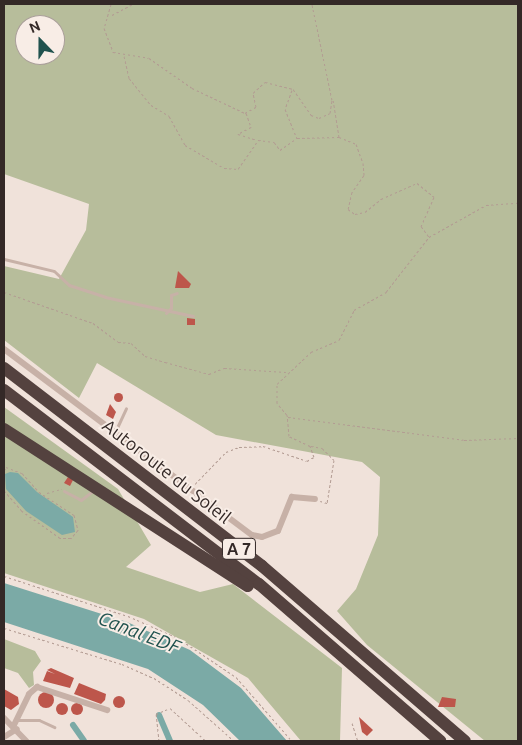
<!DOCTYPE html>
<style>
body{margin:0}
#map{position:relative;width:522px;height:745px;overflow:hidden;background:#f0e2da;font-family:Ubuntu,sans-serif}
div>[style]{position:absolute}
.green>*{inset:0;background:#b7bd9b}
.water>*{inset:0;background:#7baaa6}
.canal>*{height:6px;margin:-3px;padding:0 3px;transform-origin:3px;border-radius:3px;background:#7baaa6}
.building>*{inset:0;background:#bd564b}
.round{border-radius:50%}
.path>*{height:1px;margin-top:-0.5px;transform-origin:0;background:repeating-linear-gradient(90deg,#b29b92 0 2.5px,transparent 0 5px)}
.lane>*{height:3px;margin:-1.5px;padding:0 1.5px;transform-origin:1.5px;border-radius:1.5px;background:#c7b1a7}
.street>*{height:6px;margin:-3px;padding:0 3px;transform-origin:3px;border-radius:3px;background:#c7b1a7}
.highway>*{height:12px;margin:-6px;padding:0 6px;transform-origin:6px;border-radius:6px;background:#54423f}
span{translate:-50% -50%;white-space:nowrap;text-align:center;line-height:1.15;-webkit-text-stroke:4px #f8ede6;paint-order:stroke}
.shield-label span{padding:1px 4px;background:#f8ede6;border:1px solid;border-radius:4px;-webkit-text-stroke-width:0}
.shield-label{font-size:16px;color:#342927;font-weight:700}
.street-label{font-size:18px;color:#342927}
.water-label{font-size:19px;color:#20524e;font-style:italic}
.frame{position:absolute;inset:0;border:5px solid #342927;pointer-events:none}
.north{position:absolute;left:15px;top:15px;width:50px;height:50px;box-sizing:border-box;background:#f8ede6;border:1px solid #aa9f9a;border-radius:50%;rotate:338deg;font-size:14px;font-weight:700;line-height:20px;text-align:center;color:#342927}
.north::after{content:'';display:block;margin:auto;width:18px;height:22px;background:#20524e;clip-path:polygon(50% 0,100% 100%,50% 72%,0 100%)}
</style>
<div id="map">
<div class="green">
<i style="clip-path:polygon(evenodd,4px 4px,518px 4px,518px 741px,485px 741px,367px 645px,337px 611px,356px 589px,378px 535px,380px 477px,362px 462px,216px 435px,97px 363px,79px 398px,4px 340px,4px 266px,59px 279px,86px 230px,89px 204px,4px 174px,4px 4px,25px 25px,55px 25px,55px 55px,25px 55px,25px 25px)"></i>
<i style="clip-path:polygon(4px 407px,118px 489px,151px 545px,126px 567px,200px 592px,233px 584px,342px 668px,340px 741px,301px 741px,248px 678px,144px 619px,4px 573px)"></i>
<i style="clip-path:polygon(4px 639px,35px 651px,41px 661px,33px 672px,34px 685px,29px 688px,18px 673px,4px 668px)"></i>
</div>
<div class="water">
<i style="clip-path:polygon(10px 472px,18px 473px,37px 492px,73px 517px,75px 532px,62px 535px,26px 511px,6px 489px,5px 474px)"></i>
<i style="clip-path:polygon(4px 583px,127px 622px,190px 650px,241px 688px,287px 741px,240px 741px,203px 705px,148px 669px,4px 622px)"></i>
</div>
<div class="canal">
<i style="left:159px;top:715px;width:28px;rotate:67deg"></i>
<i style="left:73px;top:725px;width:19px;rotate:55deg"></i>
</div>
<div class="building">
<i style="clip-path:polygon(178px 271px,191px 284px,189px 288px,175px 288px)"></i>
<i style="clip-path:polygon(187px 318px,195px 319px,195px 325px,187px 325px)"></i>
<i class="round" style="left:113.5px;top:392.5px;width:9px;height:9px"></i>
<i style="clip-path:polygon(110px 404px,116px 412px,113px 419px,106px 415px)"></i>
<i style="clip-path:polygon(68px 477px,73px 480px,70px 486px,64px 483px)"></i>
<i style="clip-path:polygon(51px 668px,74px 678px,70px 688px,43px 681px,47px 671px,55px 674px,47px 670px)"></i>
<i style="clip-path:polygon(79px 683px,106px 694px,105px 700px,101px 704px,74px 694px)"></i>
<i style="clip-path:polygon(4px 689px,18px 697px,19px 704px,11px 710px,4px 706px)"></i>
<i class="round" style="left:38px;top:692px;width:16px;height:16px"></i>
<i class="round" style="left:113px;top:696px;width:12px;height:12px"></i>
<i style="clip-path:polygon(442px 697px,456px 699px,455px 707px,438px 707px)"></i>
<i class="round" style="left:71px;top:703px;width:12px;height:12px"></i>
<i class="round" style="left:56px;top:703px;width:12px;height:12px"></i>
<i style="clip-path:polygon(359px 717px,373px 730px,367px 736px,362px 732px)"></i>
</div>
<div class="path">
<i style="left:111px;top:4px;width:25px;rotate:106deg"></i>
<i style="left:104px;top:28px;width:26px;rotate:69deg"></i>
<i style="left:113px;top:52px;width:36px;rotate:9deg"></i>
<i style="left:149px;top:58px;width:52px;rotate:34.9deg"></i>
<i style="left:192px;top:88px;width:59px;rotate:25.3deg"></i>
<i style="left:245px;top:113px;width:13px;rotate:-29deg"></i>
<i style="left:256px;top:107px;width:14px;rotate:-102deg"></i>
<i style="left:253px;top:93px;width:16px;rotate:-43deg"></i>
<i style="left:265px;top:82px;width:29px;rotate:14deg"></i>
<i style="left:293px;top:89px;width:32px;rotate:55deg"></i>
<i style="left:311px;top:115px;width:9px;rotate:21deg"></i>
<i style="left:319px;top:118px;width:12px;rotate:-24deg"></i>
<i style="left:330px;top:113px;width:13px;rotate:-81deg"></i>
<i style="left:332px;top:100px;width:98px;rotate:-101.8deg"></i>
<i style="left:112px;top:15px;width:24px;rotate:-28deg"></i>
<i style="left:124px;top:56px;width:23px;rotate:77deg"></i>
<i style="left:129px;top:78px;width:35px;rotate:51deg"></i>
<i style="left:151px;top:105px;width:21px;rotate:31deg"></i>
<i style="left:169px;top:116px;width:33px;rotate:61deg"></i>
<i style="left:185px;top:145px;width:45px;rotate:30.5deg"></i>
<i style="left:224px;top:168px;width:14px;rotate:4deg"></i>
<i style="left:238px;top:169px;width:35px;rotate:-55deg"></i>
<i style="left:258px;top:140px;width:16px;rotate:7deg"></i>
<i style="left:274px;top:142px;width:10px;rotate:53deg"></i>
<i style="left:280px;top:150px;width:21px;rotate:-35deg"></i>
<i style="left:292px;top:90px;width:20px;rotate:110deg"></i>
<i style="left:285px;top:109px;width:31px;rotate:68deg"></i>
<i style="left:297px;top:138px;width:42px;rotate:-1.4deg"></i>
<i style="left:339px;top:137px;width:37px;rotate:-99deg"></i>
<i style="left:246px;top:113px;width:15px;rotate:70deg"></i>
<i style="left:251px;top:127px;width:15px;rotate:152deg"></i>
<i style="left:238px;top:134px;width:20px;rotate:18deg"></i>
<i style="left:339px;top:137px;width:18px;rotate:22deg"></i>
<i style="left:356px;top:144px;width:20px;rotate:70deg"></i>
<i style="left:363px;top:163px;width:12px;rotate:85deg"></i>
<i style="left:364px;top:175px;width:21px;rotate:125deg"></i>
<i style="left:352px;top:192px;width:17px;rotate:103deg"></i>
<i style="left:348px;top:209px;width:9px;rotate:36deg"></i>
<i style="left:355px;top:214px;width:10px;rotate:-11deg"></i>
<i style="left:365px;top:212px;width:21px;rotate:-39deg"></i>
<i style="left:381px;top:199px;width:39px;rotate:-24deg"></i>
<i style="left:417px;top:183px;width:22px;rotate:39deg"></i>
<i style="left:434px;top:197px;width:32px;rotate:114deg"></i>
<i style="left:421px;top:226px;width:14px;rotate:54deg"></i>
<i style="left:4px;top:292px;width:94px;rotate:19.2deg"></i>
<i style="left:93px;top:323px;width:31px;rotate:37deg"></i>
<i style="left:118px;top:342px;width:13px;rotate:4deg"></i>
<i style="left:131px;top:343px;width:19px;rotate:43deg"></i>
<i style="left:145px;top:356px;width:21px;rotate:17deg"></i>
<i style="left:165px;top:362px;width:46px;rotate:15.3deg"></i>
<i style="left:209px;top:374px;width:16px;rotate:-22deg"></i>
<i style="left:224px;top:368px;width:62px;rotate:3.7deg"></i>
<i style="left:288px;top:417px;width:177px;rotate:7.4deg"></i>
<i style="left:464px;top:440px;width:54px;rotate:-2.1deg"></i>
<i style="left:311px;top:446px;width:11px;rotate:10deg"></i>
<i style="left:322px;top:448px;width:17px;rotate:45deg"></i>
<i style="left:334px;top:460px;width:44px;rotate:99.2deg"></i>
<i style="left:327px;top:503px;width:7px;rotate:-164deg"></i>
<i style="left:4px;top:471px;width:4px;rotate:-63deg"></i>
<i style="left:6px;top:467px;width:17px;rotate:21deg"></i>
<i style="left:22px;top:473px;width:25px;rotate:48deg"></i>
<i style="left:39px;top:492px;width:42px;rotate:33.3deg"></i>
<i style="left:74px;top:515px;width:16px;rotate:75deg"></i>
<i style="left:78px;top:530px;width:11px;rotate:131deg"></i>
<i style="left:71px;top:538px;width:11px;rotate:180deg"></i>
<i style="left:60px;top:538px;width:47px;rotate:-144.6deg"></i>
<i style="left:22px;top:511px;width:28px;rotate:-131deg"></i>
<i style="left:195px;top:484px;width:45px;rotate:-45.9deg"></i>
<i style="left:226px;top:452px;width:14px;rotate:-21deg"></i>
<i style="left:239px;top:447px;width:24px;rotate:-2deg"></i>
<i style="left:263px;top:446px;width:46px;rotate:18.8deg"></i>
<i style="left:307px;top:461px;width:8px;rotate:-30deg"></i>
<i style="left:314px;top:457px;width:12px;rotate:-110deg"></i>
<i style="left:310px;top:446px;width:23px;rotate:-155deg"></i>
<i style="left:289px;top:436px;width:21px;rotate:-95deg"></i>
<i style="left:287px;top:415px;width:16px;rotate:-130deg"></i>
<i style="left:277px;top:403px;width:19px;rotate:-90deg"></i>
<i style="left:277px;top:384px;width:47px;rotate:-43.3deg"></i>
<i style="left:311px;top:352px;width:30px;rotate:-23deg"></i>
<i style="left:339px;top:340px;width:34px;rotate:-63deg"></i>
<i style="left:354px;top:310px;width:37px;rotate:-29deg"></i>
<i style="left:386px;top:292px;width:70px;rotate:-52deg"></i>
<i style="left:429px;top:237px;width:65px;rotate:-29.3deg"></i>
<i style="left:486px;top:205px;width:32px;rotate:-4deg"></i>
<i style="left:47px;top:493px;width:15px;rotate:-16deg"></i>
<i style="left:4px;top:576px;width:130px;rotate:17.9deg"></i>
<i style="left:128px;top:616px;width:55px;rotate:23.7deg"></i>
<i style="left:178px;top:638px;width:70px;rotate:33.9deg"></i>
<i style="left:236px;top:677px;width:85px;rotate:48.8deg"></i>
<i style="left:4px;top:628px;width:123px;rotate:17deg"></i>
<i style="left:122px;top:664px;width:35px;rotate:24deg"></i>
<i style="left:154px;top:678px;width:40px;rotate:32.9deg"></i>
<i style="left:188px;top:700px;width:62px;rotate:41.7deg"></i>
<i style="left:352px;top:723px;width:19px;rotate:72deg"></i>
<i style="left:159px;top:741px;width:27px;rotate:-96deg"></i>
<i style="left:156px;top:714px;width:15px;rotate:-23deg"></i>
<i style="left:170px;top:708px;width:49px;rotate:42.5deg"></i>
</div>
<div class="lane">
<i style="left:4px;top:259px;width:51px;rotate:13.5deg"></i>
<i style="left:54px;top:271px;width:21px;rotate:43deg"></i>
<i style="left:69px;top:285px;width:38px;rotate:18deg"></i>
<i style="left:105px;top:297px;width:90px;rotate:12.2deg"></i>
<i style="left:166px;top:313px;width:7px;rotate:-45deg"></i>
<i style="left:171px;top:308px;width:13px;rotate:-90deg"></i>
<i style="left:171px;top:295px;width:6px;rotate:-18deg"></i>
<i style="left:115px;top:432px;width:26px;rotate:-65deg"></i>
<i style="left:64px;top:491px;width:19px;rotate:28deg"></i>
<i style="left:81px;top:500px;width:16px;rotate:-38deg"></i>
<i style="left:17px;top:720px;width:22px"></i>
<i style="left:39px;top:720px;width:17px;rotate:25deg"></i>
</div>
<div class="street">
<i style="left:4px;top:349px;width:310px;rotate:36.9deg"></i>
<i style="left:252px;top:535px;width:10px;rotate:11deg"></i>
<i style="left:262px;top:537px;width:17px;rotate:-21deg"></i>
<i style="left:278px;top:531px;width:37px;rotate:-68deg"></i>
<i style="left:292px;top:497px;width:23px;rotate:5deg"></i>
<i style="left:4px;top:718px;width:32px;rotate:46deg"></i>
<i style="left:14px;top:725px;width:34px;rotate:-64deg"></i>
<i style="left:29px;top:694px;width:11px;rotate:-41deg"></i>
<i style="left:37px;top:687px;width:74px;rotate:18.2deg"></i>
<i style="left:4px;top:737px;width:15px;rotate:-32deg"></i>
</div>
<div class="highway">
<i style="left:4px;top:368px;width:325px;rotate:37.5deg"></i>
<i style="left:262px;top:566px;width:268px;rotate:40.8deg"></i>
<i style="left:4px;top:390px;width:320px;rotate:37.3deg"></i>
<i style="left:259px;top:584px;width:240px;rotate:40.9deg"></i>
<i style="left:4px;top:429px;width:290px;rotate:32.8deg"></i>
</div>
<div class="shield-label">
<span style="left:239px;top:549px">A 7</span>
</div>
<div class="street-label">
<span style="left:167px;top:471px;rotate:38deg">Autoroute du Soleil</span>
</div>
<div class="water-label">
<span style="left:139px;top:633px;rotate:21deg">Canal EDF</span>
</div>
<div class="frame"></div>
<div class="north">N</div>
</div>
